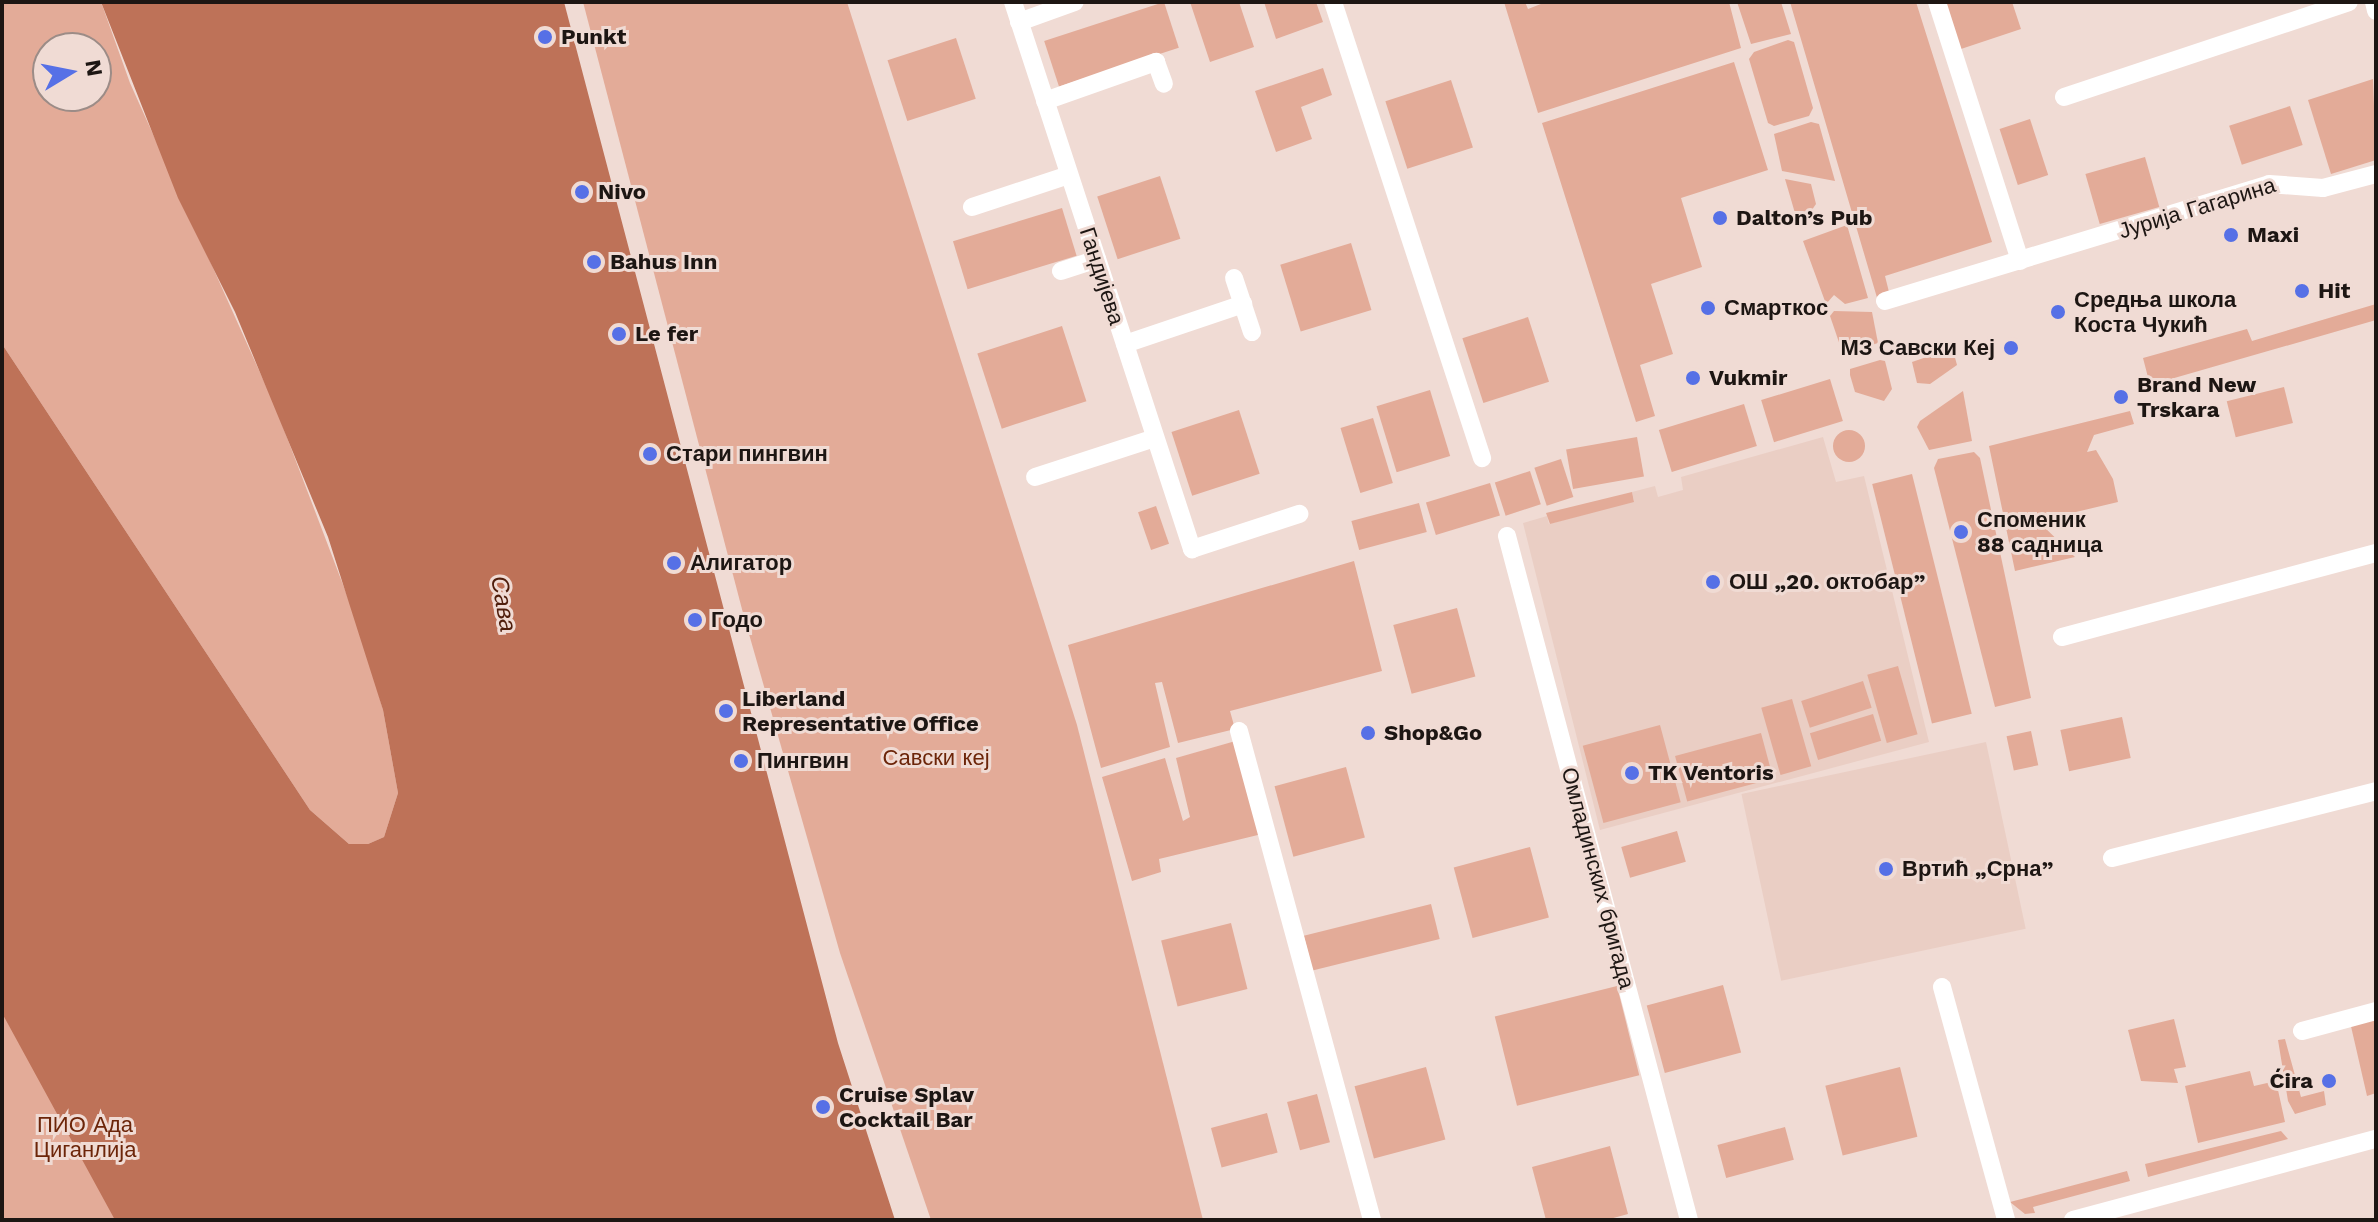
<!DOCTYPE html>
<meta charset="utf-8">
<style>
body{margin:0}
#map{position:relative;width:2378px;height:1222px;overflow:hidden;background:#f0dbd4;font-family:"Work Sans",sans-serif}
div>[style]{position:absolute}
.built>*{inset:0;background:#eacec4;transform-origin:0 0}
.green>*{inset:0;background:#e3ab98;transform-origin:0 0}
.round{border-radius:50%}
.water>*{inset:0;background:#be7258}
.minor>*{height:18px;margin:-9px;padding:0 9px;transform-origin:9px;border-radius:9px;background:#fff}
.dots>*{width:22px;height:22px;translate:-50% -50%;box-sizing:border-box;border:4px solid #f0dbd4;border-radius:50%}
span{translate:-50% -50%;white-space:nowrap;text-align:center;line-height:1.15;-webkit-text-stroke:6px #f0dbd4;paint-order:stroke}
.poi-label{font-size:22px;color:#1d1613;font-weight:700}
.left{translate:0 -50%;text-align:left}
.right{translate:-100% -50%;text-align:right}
.street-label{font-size:22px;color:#1d1613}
.park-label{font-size:22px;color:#6c2509}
.water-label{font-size:24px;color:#4f1d0b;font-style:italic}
.frame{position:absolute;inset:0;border:4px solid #1d1613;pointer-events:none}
.north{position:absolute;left:32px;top:32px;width:80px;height:80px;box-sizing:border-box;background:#f0dbd4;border:2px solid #9c8c87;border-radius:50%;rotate:80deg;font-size:22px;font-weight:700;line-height:32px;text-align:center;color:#1d1613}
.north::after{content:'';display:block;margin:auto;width:28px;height:36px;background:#5670e6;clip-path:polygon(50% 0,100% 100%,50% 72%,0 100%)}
</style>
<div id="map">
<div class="built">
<i style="clip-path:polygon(1823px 437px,1836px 482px,1864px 476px,1929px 742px,1600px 830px,1523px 523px,1547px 516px,1549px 524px,1634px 501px,1632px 492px,1655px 486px,1658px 497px,1683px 490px,1681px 477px)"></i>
<i style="left:1986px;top:742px;width:191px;height:250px;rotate:78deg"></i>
</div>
<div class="green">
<i style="clip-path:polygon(evenodd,2px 2px,101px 2px,130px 83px,275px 406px,361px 632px,383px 710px,398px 793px,384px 837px,368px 844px,349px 844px,310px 810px,2px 344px,2px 2px,48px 48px,96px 48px,96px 96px,48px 96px,48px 48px)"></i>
<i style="clip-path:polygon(583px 2px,847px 2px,1077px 725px,1203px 1220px,931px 1220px,840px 953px,743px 613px)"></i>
<i style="left:1164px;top:2px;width:48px;height:126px;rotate:72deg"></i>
<i style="clip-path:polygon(1190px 2px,1239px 2px,1254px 47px,1210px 62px)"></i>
<i style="clip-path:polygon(1264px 2px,1316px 2px,1323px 22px,1276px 39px)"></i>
<i style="clip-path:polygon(1504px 2px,1525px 2px,1528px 9px,1546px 2px,1729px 2px,1741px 48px,1538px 113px)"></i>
<i style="clip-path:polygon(1737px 2px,1781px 2px,1791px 34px,1751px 44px)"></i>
<i style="clip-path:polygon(1790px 2px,1916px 2px,1992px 242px,1885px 276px,1889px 292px,1878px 301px)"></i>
<i style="clip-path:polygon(1944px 2px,2012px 2px,2021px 29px,1958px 50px)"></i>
<i style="left:956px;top:38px;width:64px;height:72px;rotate:72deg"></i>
<i style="clip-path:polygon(1788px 40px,1794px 42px,1813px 108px,1809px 116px,1774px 126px,1768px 123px,1749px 59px,1754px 52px)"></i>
<i style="clip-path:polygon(1734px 62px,1768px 170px,1681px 198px,1702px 267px,1651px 284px,1673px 354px,1640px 365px,1655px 416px,1636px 422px,1542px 123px)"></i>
<i style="clip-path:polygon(1323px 68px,1332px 95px,1301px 107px,1312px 139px,1276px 152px,1255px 91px)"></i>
<i style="clip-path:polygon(2373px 79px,2376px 160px,2331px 174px,2308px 100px)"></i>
<i style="left:1451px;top:80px;width:71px;height:69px;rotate:72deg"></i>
<i style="left:2290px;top:106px;width:41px;height:64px;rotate:72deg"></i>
<i style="left:2030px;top:119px;width:59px;height:32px;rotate:72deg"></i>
<i style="clip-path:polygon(1811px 122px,1819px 124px,1835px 181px,1782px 171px,1774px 134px)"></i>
<i style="left:2145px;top:157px;width:52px;height:62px;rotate:74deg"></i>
<i style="left:1160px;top:176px;width:66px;height:66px;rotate:72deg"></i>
<i style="clip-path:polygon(1785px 179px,1811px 184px,1816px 204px,1807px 217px,1797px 220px)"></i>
<i style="left:1062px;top:208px;width:50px;height:114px;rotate:73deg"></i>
<i style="clip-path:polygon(1847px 225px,1868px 298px,1845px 304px,1834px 295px,1826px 304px,1803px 241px)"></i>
<i style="left:1351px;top:243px;width:70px;height:74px;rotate:73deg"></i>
<i style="clip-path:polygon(2376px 304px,2376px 320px,2150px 385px,2143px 358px,2247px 329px,2252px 341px)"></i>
<i style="clip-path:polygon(1834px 311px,1872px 312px,1878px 343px,1843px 354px,1830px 316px)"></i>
<i style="left:1528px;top:317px;width:68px;height:69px;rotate:72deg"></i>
<i style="left:1062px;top:326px;width:79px;height:89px;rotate:72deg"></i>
<i style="clip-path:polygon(1944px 351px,1954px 354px,1957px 365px,1930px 384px,1917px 383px,1912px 362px)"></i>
<i style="clip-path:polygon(1880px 360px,1885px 361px,1892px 389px,1884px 401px,1855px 392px,1850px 375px,1850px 369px)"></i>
<i style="left:1830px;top:379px;width:44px;height:72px;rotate:73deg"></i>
<i style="left:2284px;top:387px;width:37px;height:59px;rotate:76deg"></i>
<i style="left:1430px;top:390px;width:69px;height:56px;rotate:73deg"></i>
<i style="clip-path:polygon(1963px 391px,1972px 441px,1929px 450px,1917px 427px,1920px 421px)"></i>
<i style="left:1744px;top:404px;width:44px;height:89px;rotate:73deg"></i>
<i style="left:1239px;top:410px;width:67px;height:71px;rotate:72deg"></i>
<i style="clip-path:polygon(2130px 411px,2134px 424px,2094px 435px,2087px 452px,2096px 450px,2113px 479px,2118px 502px,2038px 521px,2075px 557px,2015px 571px,1989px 446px)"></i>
<i style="left:1373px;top:418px;width:68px;height:34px;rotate:73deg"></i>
<i class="round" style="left:1833px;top:430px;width:32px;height:32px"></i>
<i style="left:1637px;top:437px;width:40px;height:72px;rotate:80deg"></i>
<i style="clip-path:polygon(1974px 452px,1980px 458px,2031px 698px,1995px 707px,1934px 468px,1938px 459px)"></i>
<i style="left:1561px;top:459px;width:40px;height:28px;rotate:72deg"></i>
<i style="left:1530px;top:471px;width:35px;height:37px;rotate:72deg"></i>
<i style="left:1912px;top:474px;width:247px;height:41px;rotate:76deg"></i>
<i style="left:1490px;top:483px;width:34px;height:67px;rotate:73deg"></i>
<i style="clip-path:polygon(1632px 492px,1634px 502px,1550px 524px,1546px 513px)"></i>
<i style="left:1419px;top:503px;width:30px;height:70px;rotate:75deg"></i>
<i style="left:1156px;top:506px;width:40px;height:19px;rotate:71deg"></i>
<i style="clip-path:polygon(1354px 561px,1382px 671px,1230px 711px,1235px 729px,1178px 743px,1162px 682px,1155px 683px,1170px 747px,1101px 768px,1068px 645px)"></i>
<i style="left:1457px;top:608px;width:71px;height:66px;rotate:75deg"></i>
<i style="left:1898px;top:666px;width:71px;height:32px;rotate:74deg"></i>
<i style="left:1863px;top:681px;width:28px;height:65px;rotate:72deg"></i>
<i style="left:1792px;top:699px;width:70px;height:32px;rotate:74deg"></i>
<i style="left:1873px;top:714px;width:28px;height:66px;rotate:73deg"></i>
<i style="left:2122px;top:717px;width:42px;height:63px;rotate:78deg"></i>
<i style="left:1660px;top:725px;width:80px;height:80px;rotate:75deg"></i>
<i style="left:2031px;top:731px;width:35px;height:25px;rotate:78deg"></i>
<i style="left:1761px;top:733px;width:47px;height:89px;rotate:75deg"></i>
<i style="clip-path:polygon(1239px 740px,1262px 834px,1159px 859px,1161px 872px,1132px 881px,1102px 777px,1165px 758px,1183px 821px,1190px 817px,1176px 758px)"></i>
<i style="left:1346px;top:767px;width:73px;height:74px;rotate:75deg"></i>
<i style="left:1677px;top:831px;width:32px;height:58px;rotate:74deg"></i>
<i style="left:1530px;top:847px;width:73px;height:79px;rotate:75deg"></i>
<i style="clip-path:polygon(2px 854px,226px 1220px,2px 1220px)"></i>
<i style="left:1431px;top:904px;width:36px;height:131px;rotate:76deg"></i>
<i style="left:1231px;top:923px;width:68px;height:72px;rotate:76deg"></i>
<i style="left:1723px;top:985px;width:70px;height:79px;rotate:75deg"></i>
<i style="left:1617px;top:986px;width:92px;height:126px;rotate:76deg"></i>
<i style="clip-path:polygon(2374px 1017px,2376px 1093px,2367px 1096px,2350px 1022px)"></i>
<i style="clip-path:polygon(2174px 1019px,2186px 1067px,2174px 1069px,2178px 1083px,2141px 1081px,2128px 1030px)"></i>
<i style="clip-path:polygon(2285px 1039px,2301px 1097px,2324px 1091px,2326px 1105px,2295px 1114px,2288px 1101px,2278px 1040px)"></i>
<i style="left:1426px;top:1067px;width:75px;height:74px;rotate:75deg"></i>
<i style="left:1900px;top:1067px;width:72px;height:77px;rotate:76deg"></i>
<i style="clip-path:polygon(2250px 1071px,2254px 1086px,2276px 1081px,2285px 1122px,2198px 1143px,2185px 1086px)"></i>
<i style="left:1317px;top:1094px;width:50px;height:31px;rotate:75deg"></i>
<i style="left:1267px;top:1113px;width:41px;height:58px;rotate:75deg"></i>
<i style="left:1785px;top:1127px;width:34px;height:70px;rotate:75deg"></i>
<i style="clip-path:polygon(2281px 1131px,2288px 1139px,2148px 1177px,2145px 1164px)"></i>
<i style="clip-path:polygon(1610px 1146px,1628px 1214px,1606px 1220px,1546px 1220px,1532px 1167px)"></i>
<i style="clip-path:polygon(2127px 1171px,2130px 1181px,2033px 1207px,2035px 1213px,2025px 1214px,2010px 1202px)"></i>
</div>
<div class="water">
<i style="clip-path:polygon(101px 2px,564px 2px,838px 1043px,895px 1220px,115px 1220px,2px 1013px,2px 344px,310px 810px,349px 844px,368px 844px,384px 837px,398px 793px,383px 710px,328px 537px,235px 312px,178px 198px)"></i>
</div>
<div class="minor">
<i style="left:1013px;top:2px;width:576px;rotate:71.88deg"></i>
<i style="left:1192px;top:549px;width:113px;rotate:-18.1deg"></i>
<i style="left:1333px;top:2px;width:480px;rotate:71.9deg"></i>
<i style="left:1937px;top:2px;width:272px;rotate:72.2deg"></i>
<i style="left:2374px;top:2px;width:9px;rotate:77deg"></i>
<i style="left:1019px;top:22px;width:59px;rotate:-19.7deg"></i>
<i style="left:2064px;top:97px;width:300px;rotate:-18.4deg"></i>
<i style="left:1045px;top:101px;width:118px;rotate:-19.4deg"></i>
<i style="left:1156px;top:62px;width:23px;rotate:70deg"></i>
<i style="left:972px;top:207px;width:102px;rotate:-18.3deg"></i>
<i style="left:1061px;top:271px;width:38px;rotate:-18deg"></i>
<i style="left:1234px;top:278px;width:57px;rotate:71.6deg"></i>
<i style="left:1885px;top:301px;width:401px;rotate:-16.9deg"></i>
<i style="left:2269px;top:184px;width:54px;rotate:4.2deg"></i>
<i style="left:2323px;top:188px;width:55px;rotate:-14.8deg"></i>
<i style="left:1125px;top:344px;width:125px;rotate:-18.7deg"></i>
<i style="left:1035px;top:477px;width:126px;rotate:-18deg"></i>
<i style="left:1507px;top:536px;width:708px;rotate:75.1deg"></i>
<i style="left:2062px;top:637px;width:325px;rotate:-15deg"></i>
<i style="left:1239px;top:731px;width:507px;rotate:74.78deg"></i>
<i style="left:2112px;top:858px;width:272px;rotate:-14.2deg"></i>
<i style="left:1942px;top:987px;width:242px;rotate:74.6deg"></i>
<i style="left:2302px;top:1031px;width:77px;rotate:-15.1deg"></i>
<i style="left:2073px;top:1220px;width:314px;rotate:-15deg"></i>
</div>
<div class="dots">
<i style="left:545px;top:37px;background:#5670e6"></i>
<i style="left:582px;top:192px;background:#5670e6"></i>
<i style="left:1720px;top:218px;background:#5670e6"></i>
<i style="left:2231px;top:235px;background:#5670e6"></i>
<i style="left:594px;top:262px;background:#5670e6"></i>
<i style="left:2302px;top:291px;background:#5670e6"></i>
<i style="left:1708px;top:308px;background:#5670e6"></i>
<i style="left:2058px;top:312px;background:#5670e6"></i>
<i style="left:619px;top:334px;background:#5670e6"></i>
<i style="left:2011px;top:348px;background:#5670e6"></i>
<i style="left:1693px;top:378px;background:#5670e6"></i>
<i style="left:2121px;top:397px;background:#5670e6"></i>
<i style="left:650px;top:454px;background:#5670e6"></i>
<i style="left:1961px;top:532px;background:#5670e6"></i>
<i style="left:674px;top:563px;background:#5670e6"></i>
<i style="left:1713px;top:582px;background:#5670e6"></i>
<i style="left:695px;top:620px;background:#5670e6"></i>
<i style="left:726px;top:711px;background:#5670e6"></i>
<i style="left:1368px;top:733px;background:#5670e6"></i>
<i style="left:741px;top:761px;background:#5670e6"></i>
<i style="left:1632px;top:773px;background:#5670e6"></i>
<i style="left:1886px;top:869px;background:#5670e6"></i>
<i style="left:2329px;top:1081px;background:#5670e6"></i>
<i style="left:823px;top:1107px;background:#5670e6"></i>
</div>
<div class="poi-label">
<span class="left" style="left:561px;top:37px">Punkt</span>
<span class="left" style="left:598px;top:192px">Nivo</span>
<span class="left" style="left:1736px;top:218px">Dalton’s Pub</span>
<span class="left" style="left:2247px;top:235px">Maxi</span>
<span class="left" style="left:610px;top:262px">Bahus Inn</span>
<span class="left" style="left:2318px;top:291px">Hit</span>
<span class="left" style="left:2074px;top:312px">Средња школа<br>Коста Чукић</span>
<span class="left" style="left:1724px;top:308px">Смарткос</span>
<span class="left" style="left:635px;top:334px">Le fer</span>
<span class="right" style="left:1995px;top:348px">МЗ Савски Кеј</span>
<span class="left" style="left:1709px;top:378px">Vukmir</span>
<span class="left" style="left:2137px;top:397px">Brand New<br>Trskara</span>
<span class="left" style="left:666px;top:454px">Стари пингвин</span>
<span class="left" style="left:1977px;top:532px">Споменик<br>88 садница</span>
<span class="left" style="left:690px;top:563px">Алигатор</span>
<span class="left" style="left:1729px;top:582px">ОШ „20. октобар”</span>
<span class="left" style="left:711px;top:620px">Годо</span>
<span class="left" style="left:742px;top:711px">Liberland<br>Representative Office</span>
<span class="left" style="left:1384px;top:733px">Shop&amp;Go</span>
<span class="left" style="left:757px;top:761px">Пингвин</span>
<span class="left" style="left:1648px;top:773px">TK Ventoris</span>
<span class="left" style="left:1902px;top:869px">Вртић „Срна”</span>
<span class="right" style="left:2313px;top:1081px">Ćira</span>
<span class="left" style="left:839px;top:1107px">Cruise Splav<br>Cocktail Bar</span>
</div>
<div class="street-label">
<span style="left:2197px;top:208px;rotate:-17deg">Јурија Гагарина</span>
<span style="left:1102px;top:276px;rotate:72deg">Гандијева</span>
<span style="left:1598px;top:878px;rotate:75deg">Омладинских бригада</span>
</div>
<div class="park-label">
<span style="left:936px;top:758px">Савски кеј</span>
<span style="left:85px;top:1137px">ПИО Ада<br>Циганлија</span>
</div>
<div class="water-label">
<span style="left:503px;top:604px;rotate:80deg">Сава</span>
</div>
<div class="frame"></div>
<div class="north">N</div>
</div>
